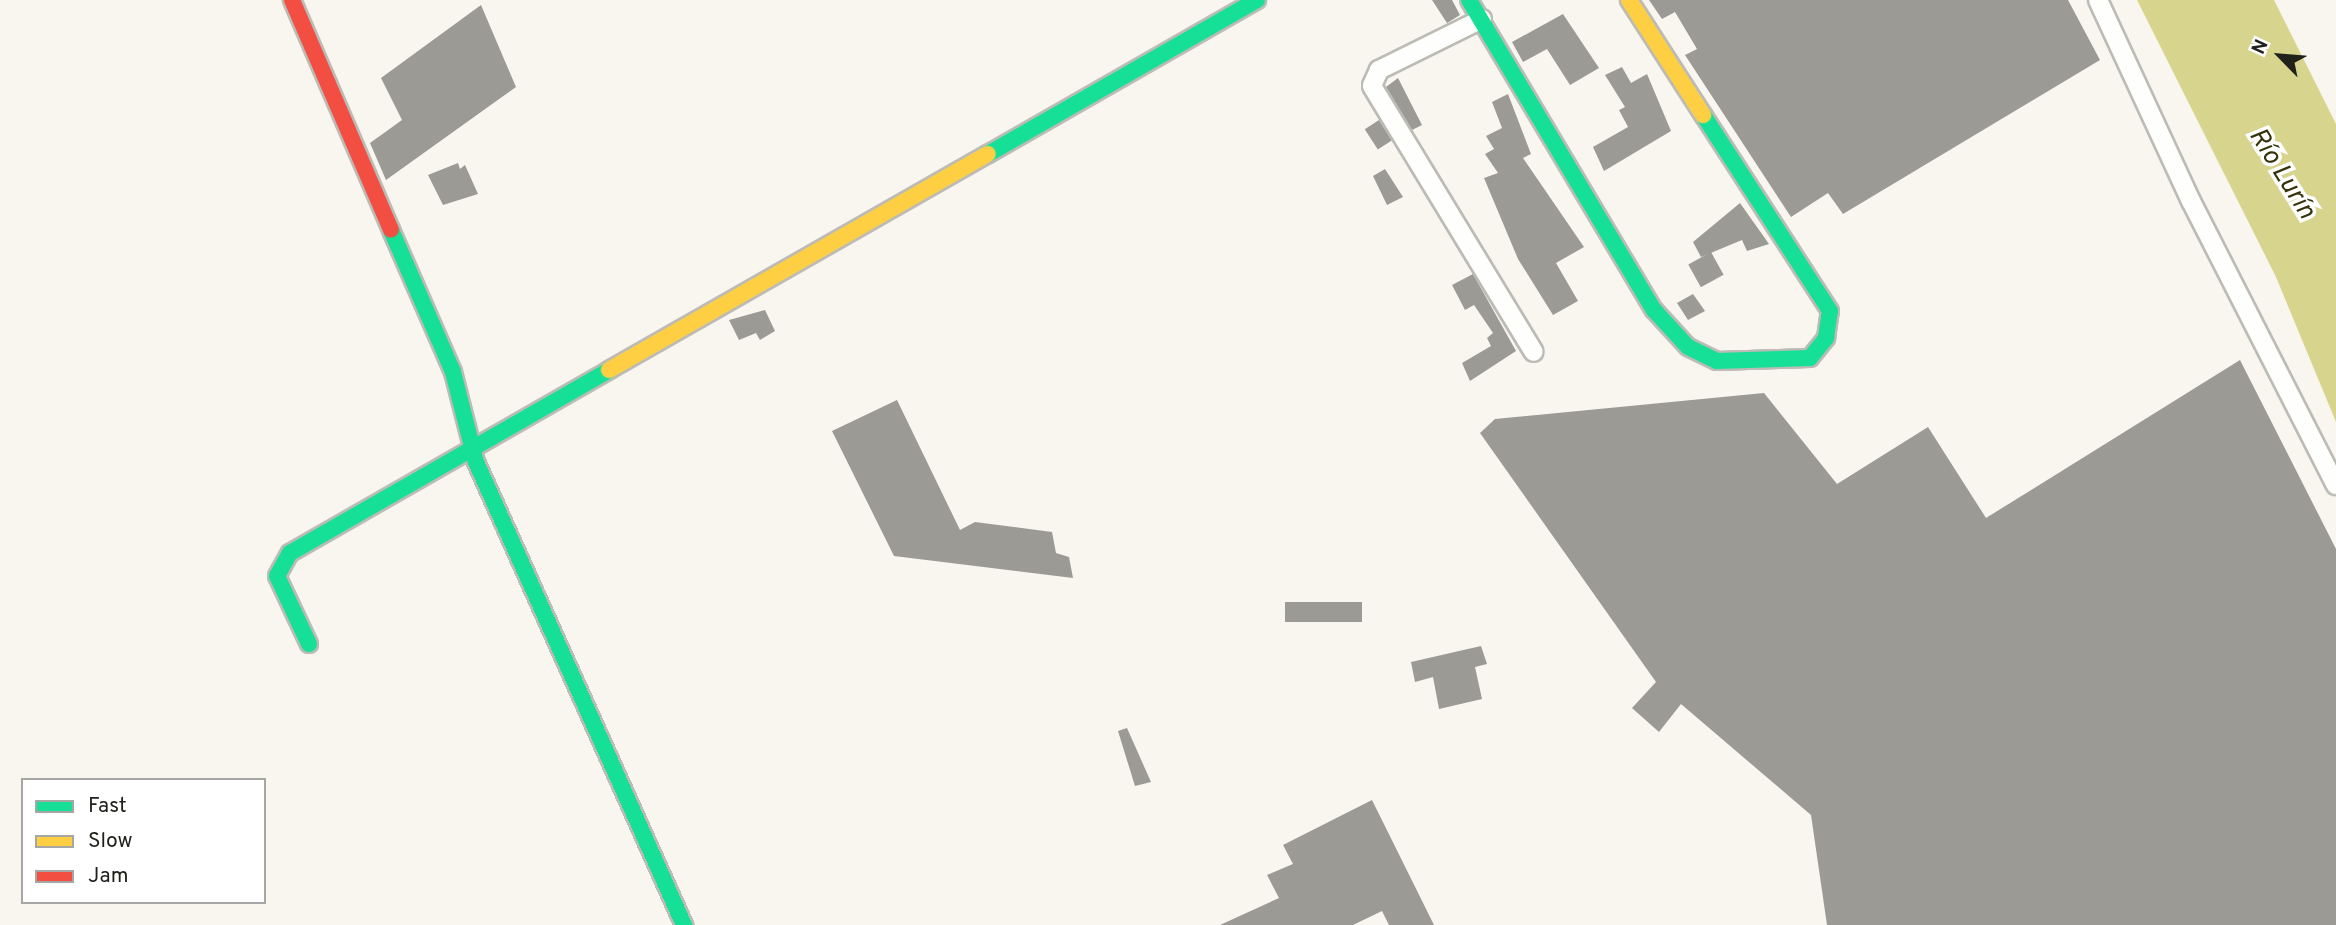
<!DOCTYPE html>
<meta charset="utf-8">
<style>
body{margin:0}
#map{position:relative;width:2336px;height:925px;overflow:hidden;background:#f8f6ee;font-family:Overpass,sans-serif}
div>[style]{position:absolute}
.water>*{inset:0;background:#d7d48e}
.building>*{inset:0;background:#9b9a94;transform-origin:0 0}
.roads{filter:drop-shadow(2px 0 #bcbbb5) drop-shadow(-2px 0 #bcbbb5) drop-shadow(0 2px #bcbbb5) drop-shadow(0 -2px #bcbbb5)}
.street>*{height:18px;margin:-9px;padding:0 9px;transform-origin:9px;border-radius:9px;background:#fefefc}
.fast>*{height:16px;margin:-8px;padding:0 8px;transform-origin:8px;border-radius:8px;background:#16e098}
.slow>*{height:16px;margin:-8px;padding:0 8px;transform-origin:8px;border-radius:8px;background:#ffcf43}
.jam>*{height:16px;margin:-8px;padding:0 8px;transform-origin:8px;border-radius:8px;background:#f24e42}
span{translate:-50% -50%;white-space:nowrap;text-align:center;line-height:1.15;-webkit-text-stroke:7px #fff;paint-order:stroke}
.water-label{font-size:26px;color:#353309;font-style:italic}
.legend{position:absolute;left:21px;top:778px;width:245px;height:126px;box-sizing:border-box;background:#fff;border:2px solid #a6a6a4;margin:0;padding:9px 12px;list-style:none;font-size:21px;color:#21211b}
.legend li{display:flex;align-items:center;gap:14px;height:35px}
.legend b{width:35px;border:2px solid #a6a6a4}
.north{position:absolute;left:2245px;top:21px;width:70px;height:70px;-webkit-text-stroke:5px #fff;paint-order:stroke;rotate:295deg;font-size:19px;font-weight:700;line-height:28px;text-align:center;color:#21211b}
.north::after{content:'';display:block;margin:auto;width:24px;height:32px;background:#21211b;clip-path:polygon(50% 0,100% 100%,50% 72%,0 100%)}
</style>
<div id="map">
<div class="water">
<i style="clip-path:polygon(2137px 0,2274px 0,2336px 124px,2336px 422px,2276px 277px)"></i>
</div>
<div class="building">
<i style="clip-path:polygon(1432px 0,1452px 0,1460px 15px,1447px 23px)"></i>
<i style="clip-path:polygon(1649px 0,2068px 0,2100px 60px,1843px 214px,1828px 193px,1791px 217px,1685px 55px,1697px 49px,1675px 12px,1662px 19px)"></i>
<i style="clip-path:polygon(481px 5px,516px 87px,386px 180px,370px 143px,402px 120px,381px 78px)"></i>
<i style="clip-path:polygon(1563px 14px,1599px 68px,1570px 85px,1547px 49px,1523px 62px,1512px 42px)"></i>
<i style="clip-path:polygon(1622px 67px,1631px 83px,1647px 74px,1671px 131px,1604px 171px,1593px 147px,1628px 127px,1619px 110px,1625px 107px,1605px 75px)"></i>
<i style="clip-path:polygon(1398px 78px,1422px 125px,1412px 130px,1386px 87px)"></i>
<i style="clip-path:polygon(1508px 94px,1531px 154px,1523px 158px,1584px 247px,1556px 263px,1578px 301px,1553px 315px,1518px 259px,1484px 178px,1498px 173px,1485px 154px,1494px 149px,1486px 136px,1502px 128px,1492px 102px)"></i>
<i style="left:1379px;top:120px;width:24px;height:17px;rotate:57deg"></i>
<i style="clip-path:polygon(458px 163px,460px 169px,465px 165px,478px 194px,443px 205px,428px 175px)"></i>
<i style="clip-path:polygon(1385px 169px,1403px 197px,1387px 205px,1373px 176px)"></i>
<i style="clip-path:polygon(1740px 203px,1769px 244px,1747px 251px,1742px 240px,1701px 257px,1693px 242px)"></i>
<i style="left:1711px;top:252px;width:26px;height:26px;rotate:61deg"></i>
<i style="clip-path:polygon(1473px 274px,1516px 351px,1470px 381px,1462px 363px,1491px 346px,1487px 338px,1493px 333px,1474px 305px,1465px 310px,1452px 285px)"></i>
<i style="clip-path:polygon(1693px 294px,1705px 311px,1688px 320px,1677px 303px)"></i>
<i style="clip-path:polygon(765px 310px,775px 331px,760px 340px,756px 333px,739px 340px,729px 320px)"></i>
<i style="clip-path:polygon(2240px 360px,2336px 549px,2336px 925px,1827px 925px,1811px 815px,1681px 704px,1659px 732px,1632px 708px,1656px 682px,1480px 433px,1495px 419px,1764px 393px,1837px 484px,1928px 427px,1986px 518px)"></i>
<i style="clip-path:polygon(897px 400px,960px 530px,975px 522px,1052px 532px,1056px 553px,1069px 557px,1073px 578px,894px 556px,832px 431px)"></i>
<i style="left:1362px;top:602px;width:20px;height:77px;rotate:90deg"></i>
<i style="clip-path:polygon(1481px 646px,1487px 664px,1475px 667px,1482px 699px,1439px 709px,1433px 677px,1415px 682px,1411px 662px)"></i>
<i style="clip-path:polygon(1127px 728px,1151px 782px,1135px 786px,1118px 731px)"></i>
<i style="clip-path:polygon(1372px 800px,1434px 925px,1389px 925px,1382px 911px,1353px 925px,1220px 925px,1279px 898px,1267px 875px,1293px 864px,1283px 845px)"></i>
</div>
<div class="roads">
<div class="street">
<i style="left:2098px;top:0;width:221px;rotate:65.2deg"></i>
<i style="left:2191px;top:201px;width:319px;rotate:63deg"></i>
<i style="left:1482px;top:19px;width:115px;rotate:153.7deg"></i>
<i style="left:1379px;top:70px;width:17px;rotate:114deg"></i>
<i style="left:1372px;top:86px;width:311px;rotate:58.7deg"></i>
</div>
<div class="fast">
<i style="left:1469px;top:0;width:361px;rotate:59.2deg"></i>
<i style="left:1654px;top:310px;width:50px;rotate:47.4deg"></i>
<i style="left:1688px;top:347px;width:32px;rotate:26deg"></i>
<i style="left:1717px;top:361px;width:93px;rotate:-1.8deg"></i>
<i style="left:1810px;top:358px;width:26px;rotate:-51deg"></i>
<i style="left:1826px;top:338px;width:27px;rotate:-82deg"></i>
<i style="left:1830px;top:311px;width:234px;rotate:-122.9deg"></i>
<i style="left:988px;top:154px;width:310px;rotate:-29.8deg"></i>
<i style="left:391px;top:230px;width:155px;rotate:66.4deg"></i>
<i style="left:453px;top:372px;width:93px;rotate:75.7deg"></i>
<i style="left:476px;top:462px;width:508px;rotate:65.81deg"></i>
<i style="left:309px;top:644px;width:75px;rotate:-115.2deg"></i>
<i style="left:277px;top:576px;width:26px;rotate:-61deg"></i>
<i style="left:290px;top:553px;width:368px;rotate:-29.8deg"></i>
</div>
<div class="slow">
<i style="left:1629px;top:0;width:137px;rotate:57.2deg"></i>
<i style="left:609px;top:370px;width:436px;rotate:-29.7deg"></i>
</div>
<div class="jam">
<i style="left:292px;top:0;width:250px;rotate:66.7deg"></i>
</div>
</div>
<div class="water-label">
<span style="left:2281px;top:174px;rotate:58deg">Río Lurín</span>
</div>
<ul class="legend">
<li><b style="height:9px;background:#16e098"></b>Fast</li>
<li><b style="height:9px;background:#ffcf43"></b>Slow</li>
<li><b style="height:9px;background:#f24e42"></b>Jam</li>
</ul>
<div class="north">N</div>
</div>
